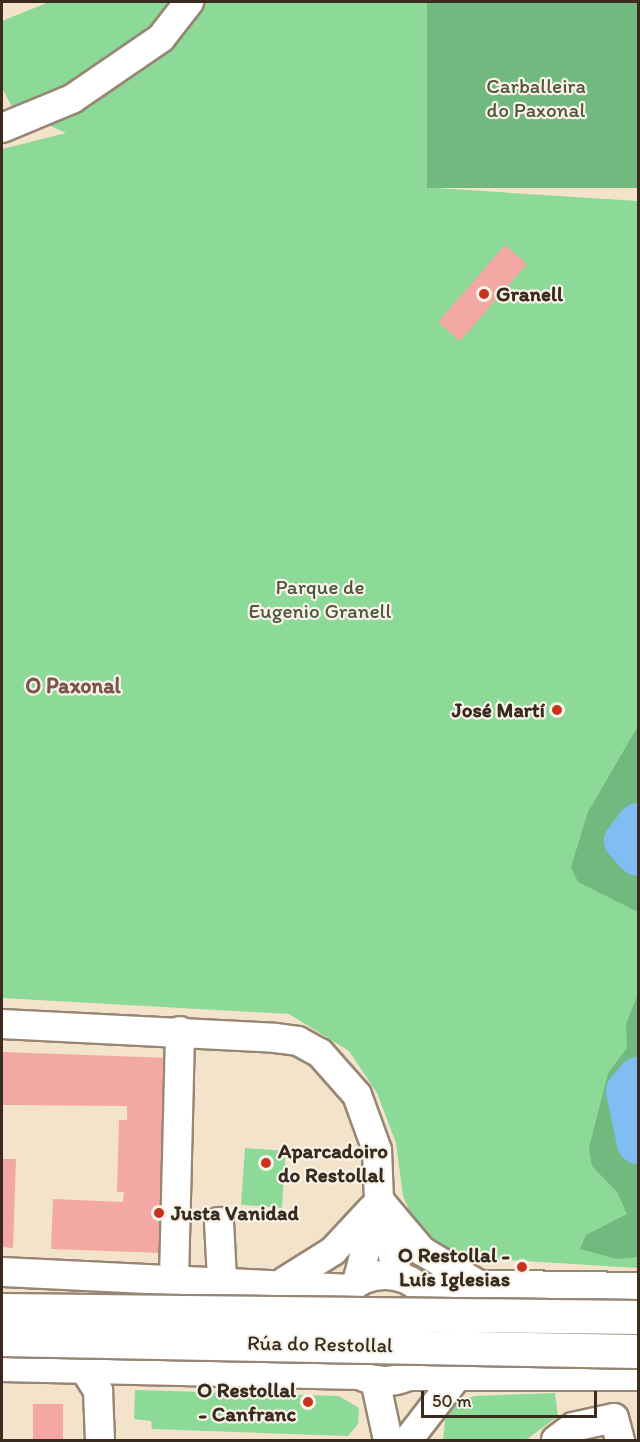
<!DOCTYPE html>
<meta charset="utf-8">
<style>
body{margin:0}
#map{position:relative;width:640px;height:1442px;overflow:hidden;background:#f3e3cb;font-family:Itim,sans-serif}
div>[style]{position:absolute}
.green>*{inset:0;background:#8dd997;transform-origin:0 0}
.forest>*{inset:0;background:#72b980;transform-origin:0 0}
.river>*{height:42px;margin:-21px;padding:0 21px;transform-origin:21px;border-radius:21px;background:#7fbdf2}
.building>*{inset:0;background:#f3a8a3;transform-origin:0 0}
.roads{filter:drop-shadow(2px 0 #978674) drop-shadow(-2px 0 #978674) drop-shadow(0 2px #978674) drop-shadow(0 -2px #978674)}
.minor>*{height:28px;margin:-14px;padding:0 14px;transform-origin:14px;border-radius:14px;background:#fff}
.minor>.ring{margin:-14px;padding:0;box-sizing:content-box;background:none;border:28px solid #fff;border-radius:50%}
.bridges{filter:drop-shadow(2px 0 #978674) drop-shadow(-2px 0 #978674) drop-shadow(0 2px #978674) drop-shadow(0 -2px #978674)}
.major-bridge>*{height:33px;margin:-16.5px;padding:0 16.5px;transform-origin:16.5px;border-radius:16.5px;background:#fff}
.dots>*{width:16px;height:16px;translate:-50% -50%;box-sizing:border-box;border:3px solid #f7f3e8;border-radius:50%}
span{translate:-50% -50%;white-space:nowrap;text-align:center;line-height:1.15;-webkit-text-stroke:4.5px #f7f3e8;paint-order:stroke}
.park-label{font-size:21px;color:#50563c}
.poi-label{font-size:21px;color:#3b2a1e;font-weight:700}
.left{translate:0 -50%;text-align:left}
.right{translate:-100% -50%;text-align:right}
.street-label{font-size:21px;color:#3b2a1e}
.neighbourhood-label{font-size:22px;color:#7b564d;font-weight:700}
.frame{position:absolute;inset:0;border:3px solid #3b2a1e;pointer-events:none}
.scale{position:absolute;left:421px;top:1391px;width:176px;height:27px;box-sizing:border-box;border:3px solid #3b2a1e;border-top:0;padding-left:8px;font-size:18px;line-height:21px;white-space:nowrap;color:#3b2a1e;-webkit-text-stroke:4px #f7f3e8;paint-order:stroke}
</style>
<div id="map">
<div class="green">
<i style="clip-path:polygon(49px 2px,427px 2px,436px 188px,638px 201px,638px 1268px,459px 1257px,418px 1231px,403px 1196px,396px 1143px,377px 1093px,349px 1051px,289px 1014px,2px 998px,2px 149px,66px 133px,13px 109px,2px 88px,2px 21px)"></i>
<i style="left:245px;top:1148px;width:41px;height:57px;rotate:4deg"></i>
<i style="clip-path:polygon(135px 1390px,339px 1396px,359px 1408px,358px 1424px,348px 1436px,152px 1429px,151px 1421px,134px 1419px)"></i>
<i style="clip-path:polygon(555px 1393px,558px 1416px,526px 1440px,443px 1440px,446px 1413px,458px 1402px,474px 1396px)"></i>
</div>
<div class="forest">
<i style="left:427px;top:2px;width:211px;height:186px"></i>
<i style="clip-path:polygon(638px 726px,638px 912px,578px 882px,571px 867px,588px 812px)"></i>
<i style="clip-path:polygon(638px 994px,638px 1257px,617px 1259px,580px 1249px,586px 1235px,627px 1214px,617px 1192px,592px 1166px,589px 1148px,608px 1073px,627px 1048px,626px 1024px)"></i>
</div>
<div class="river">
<i style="left:638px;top:824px;width:21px;rotate:127deg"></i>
<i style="left:625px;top:841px;width:19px;rotate:47deg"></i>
<i style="left:638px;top:1078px;width:17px;rotate:130deg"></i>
<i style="left:627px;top:1091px;width:53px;rotate:78.1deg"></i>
</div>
<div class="building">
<i style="left:505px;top:245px;width:29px;height:102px;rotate:41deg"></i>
<i style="clip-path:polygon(2px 1052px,171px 1058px,164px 1253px,51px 1249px,53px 1199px,123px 1202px,124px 1192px,117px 1192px,119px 1120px,127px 1120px,127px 1106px,2px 1105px)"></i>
<i style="clip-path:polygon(2px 1159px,16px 1159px,13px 1248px,2px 1247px)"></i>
<i style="left:33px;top:1404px;width:30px;height:36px"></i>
</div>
<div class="roads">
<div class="minor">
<i style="left:2px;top:128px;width:76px;rotate:-22.5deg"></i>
<i style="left:72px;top:99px;width:108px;rotate:-34.4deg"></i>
<i style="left:161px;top:38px;width:46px;rotate:-52.1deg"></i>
<i style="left:2px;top:1024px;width:273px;rotate:2.9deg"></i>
<i style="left:275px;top:1038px;width:23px;rotate:7deg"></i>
<i style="left:298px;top:1041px;width:25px;rotate:29deg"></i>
<i style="left:320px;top:1053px;width:56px;rotate:48.6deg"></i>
<i style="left:357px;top:1095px;width:59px;rotate:70deg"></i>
<i style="left:377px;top:1150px;width:50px;rotate:87.7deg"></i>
<i style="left:379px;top:1200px;width:85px;rotate:105deg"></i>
<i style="left:379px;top:1200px;width:67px;rotate:49.9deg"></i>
<i style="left:422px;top:1251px;width:63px;rotate:30.7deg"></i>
<i style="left:382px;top:1211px;width:67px;rotate:76.2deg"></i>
<i style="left:219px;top:1222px;width:58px;rotate:87deg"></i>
<i style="left:2px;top:1272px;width:346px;rotate:2.8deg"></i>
<i class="ring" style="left:332px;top:1275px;width:78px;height:78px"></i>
<i style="left:174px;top:1280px;width:249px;rotate:-88.6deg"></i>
<i style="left:285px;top:1281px;width:57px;rotate:-32deg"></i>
<i style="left:333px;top:1251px;width:57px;rotate:-47.1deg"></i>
<i style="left:422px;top:1291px;width:26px;rotate:-16deg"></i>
<i style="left:447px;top:1284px;width:191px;rotate:0.9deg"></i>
<i style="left:2px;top:1367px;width:357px;rotate:1.3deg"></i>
<i style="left:85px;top:1370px;width:25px;rotate:58deg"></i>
<i style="left:98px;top:1391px;width:49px;rotate:87.7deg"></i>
<i style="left:411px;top:1376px;width:227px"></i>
<i style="left:375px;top:1380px;width:61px;rotate:77.8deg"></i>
<i style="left:408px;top:1440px;width:77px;rotate:-52.4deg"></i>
<i style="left:556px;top:1440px;width:21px;rotate:-37deg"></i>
<i style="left:573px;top:1427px;width:42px;rotate:-12.4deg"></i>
<i style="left:614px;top:1418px;width:23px;rotate:75deg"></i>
</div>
</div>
<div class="bridges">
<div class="major-bridge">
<i style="left:2px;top:1310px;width:636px;rotate:0.63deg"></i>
<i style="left:2px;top:1339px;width:636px;rotate:1.08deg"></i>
</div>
</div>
<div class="dots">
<i style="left:484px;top:294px;background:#c8321e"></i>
<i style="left:557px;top:710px;background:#c8321e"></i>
<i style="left:266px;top:1163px;background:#c8321e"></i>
<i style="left:159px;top:1213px;background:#c8321e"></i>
<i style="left:522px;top:1267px;background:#c8321e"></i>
<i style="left:308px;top:1402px;background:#c8321e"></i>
</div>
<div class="park-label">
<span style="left:536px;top:98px">Carballeira<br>do Paxonal</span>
<span style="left:320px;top:599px">Parque de<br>Eugenio Granell</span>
</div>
<div class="poi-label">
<span class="left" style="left:496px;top:294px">Granell</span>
<span class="right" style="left:545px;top:710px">José Martí</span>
<span class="left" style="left:278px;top:1163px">Aparcadoiro<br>do Restollal</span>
<span class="left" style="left:171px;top:1213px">Justa Vanidad</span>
<span class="right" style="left:510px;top:1267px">O Restollal -<br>Luís Iglesias</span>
<span class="right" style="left:296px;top:1402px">O Restollal<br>- Canfranc</span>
</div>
<div class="street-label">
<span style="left:320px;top:1344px;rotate:1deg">Rúa do Restollal</span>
</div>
<div class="neighbourhood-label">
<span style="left:73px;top:686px">O Paxonal</span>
</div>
<div class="frame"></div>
<div class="scale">50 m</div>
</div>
